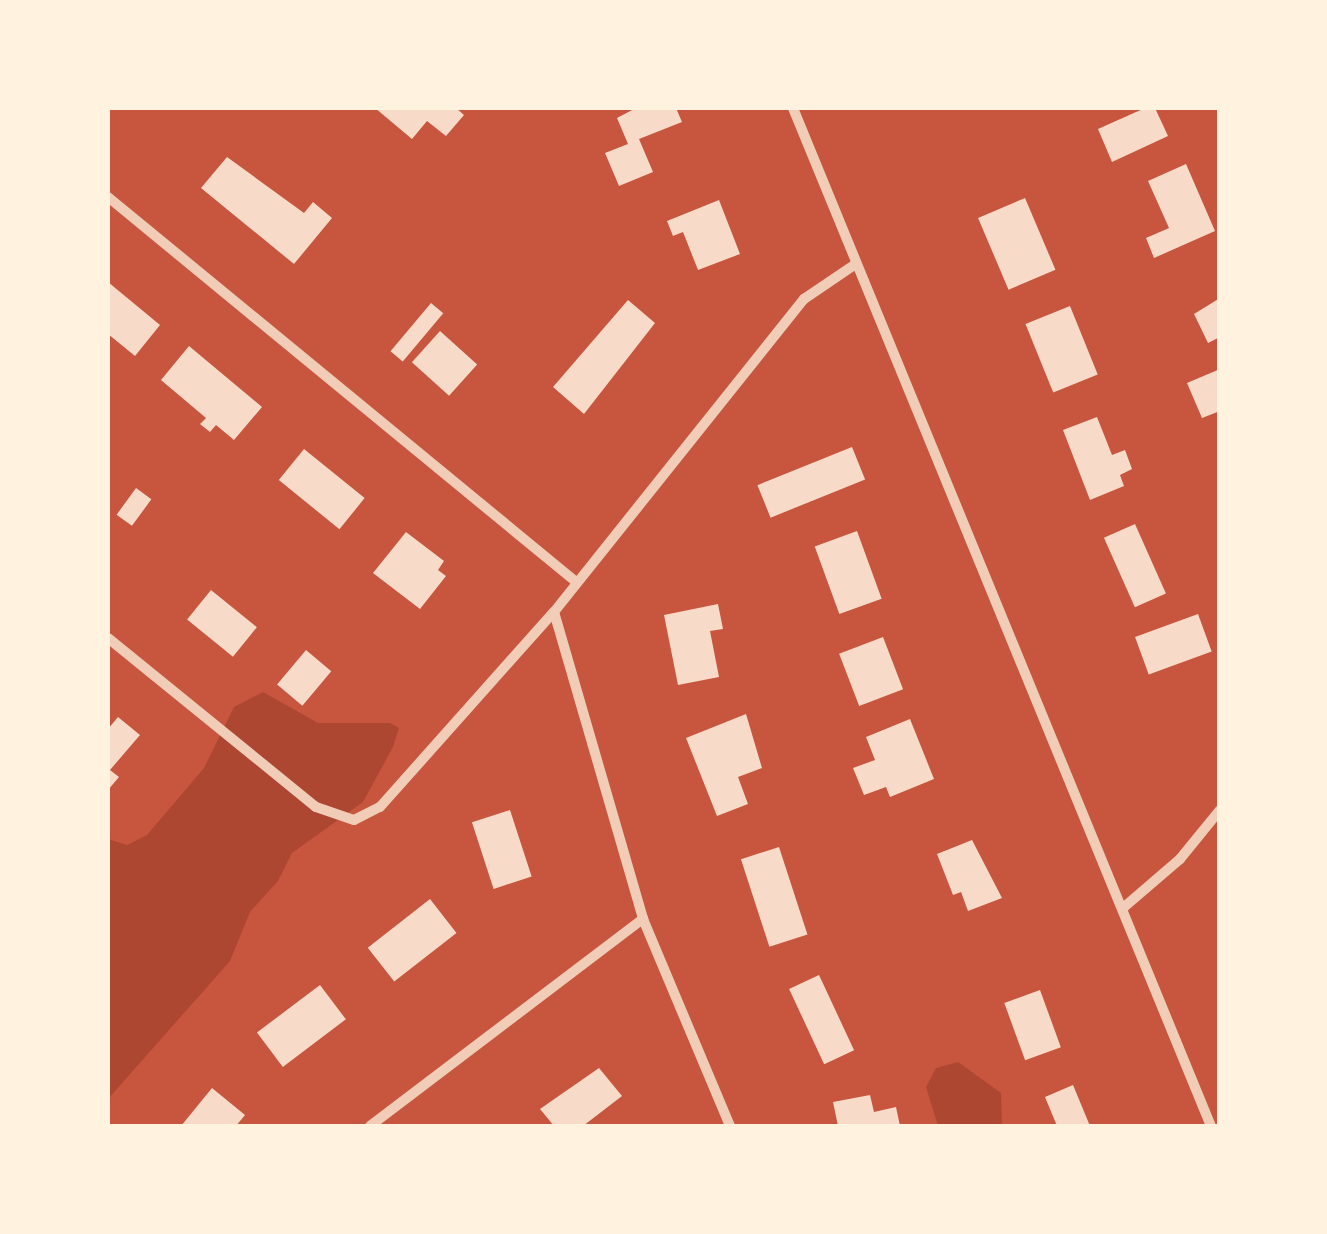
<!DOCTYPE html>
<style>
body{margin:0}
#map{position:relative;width:1327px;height:1234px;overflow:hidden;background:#c8553d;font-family:"Nunito Sans",sans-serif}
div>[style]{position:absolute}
.green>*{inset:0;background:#ae4732}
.building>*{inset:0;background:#f7dbc8;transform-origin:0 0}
.minor>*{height:10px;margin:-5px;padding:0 5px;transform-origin:5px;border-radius:5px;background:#f1ccb7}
span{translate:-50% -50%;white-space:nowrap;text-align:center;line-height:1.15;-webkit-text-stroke:10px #fff3e0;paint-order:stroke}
.frame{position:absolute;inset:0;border:110px solid #fff3e0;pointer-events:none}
</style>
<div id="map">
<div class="green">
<i style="clip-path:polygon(263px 692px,318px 723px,390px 723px,399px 728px,393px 747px,363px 802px,292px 853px,278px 881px,250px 912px,230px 961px,108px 1099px,108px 839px,127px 845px,147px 835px,204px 768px,234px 707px)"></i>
<i style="clip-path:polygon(958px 1062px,1001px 1093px,1002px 1126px,938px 1126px,926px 1087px,936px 1068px)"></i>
</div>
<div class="building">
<i style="clip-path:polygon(375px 108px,456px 108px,464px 115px,446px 136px,427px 121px,412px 139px)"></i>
<i style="clip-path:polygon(636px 108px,676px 108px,682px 122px,639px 139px,653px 172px,619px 186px,605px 153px,628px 144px,617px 118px)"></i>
<i style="clip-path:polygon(1145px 108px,1155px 108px,1168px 136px,1112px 162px,1098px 129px)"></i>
<i style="clip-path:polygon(227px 157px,304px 213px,313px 202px,332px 218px,294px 264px,201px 188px)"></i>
<i style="clip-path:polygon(1186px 164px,1215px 231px,1154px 258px,1146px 238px,1169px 228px,1148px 181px)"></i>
<i style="left:1025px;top:198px;width:78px;height:51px;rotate:67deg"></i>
<i style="clip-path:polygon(719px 200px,740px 254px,698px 270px,683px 232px,673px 236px,667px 221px)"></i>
<i style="clip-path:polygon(108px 282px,160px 325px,135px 356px,108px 334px)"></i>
<i style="clip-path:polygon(1220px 298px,1220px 337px,1208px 343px,1194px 314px)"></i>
<i style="clip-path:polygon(628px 300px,655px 323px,584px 414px,553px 387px)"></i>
<i style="left:431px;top:303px;width:16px;height:63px;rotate:40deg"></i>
<i style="left:1070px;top:306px;width:74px;height:48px;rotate:68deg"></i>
<i style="left:440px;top:331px;width:50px;height:42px;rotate:42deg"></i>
<i style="clip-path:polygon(189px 346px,262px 407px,234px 440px,216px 425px,210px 432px,200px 424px,206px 418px,161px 380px)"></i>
<i style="clip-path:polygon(1220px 369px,1220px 411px,1202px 418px,1187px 383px)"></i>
<i style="clip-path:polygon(1097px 417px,1112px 455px,1125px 450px,1132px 469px,1120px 475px,1124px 486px,1090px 500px,1063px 430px)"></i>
<i style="left:852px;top:447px;width:35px;height:102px;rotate:68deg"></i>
<i style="left:304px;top:449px;width:78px;height:40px;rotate:39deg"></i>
<i style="left:136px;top:488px;width:19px;height:33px;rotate:36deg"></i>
<i style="left:1135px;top:524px;width:76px;height:34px;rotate:66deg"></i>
<i style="left:857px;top:531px;width:72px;height:45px;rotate:70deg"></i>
<i style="clip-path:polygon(406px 532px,444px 561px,438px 570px,446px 576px,420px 609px,373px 573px)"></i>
<i style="left:211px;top:590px;width:59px;height:38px;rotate:39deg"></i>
<i style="clip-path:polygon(718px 604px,723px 629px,710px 631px,719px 677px,678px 685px,664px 615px)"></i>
<i style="left:1198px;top:614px;width:40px;height:67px;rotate:70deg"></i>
<i style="left:883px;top:637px;width:56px;height:47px;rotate:69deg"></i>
<i style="left:306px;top:650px;width:33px;height:45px;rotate:40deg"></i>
<i style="clip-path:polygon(746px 714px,762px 768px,738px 777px,748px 804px,717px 816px,686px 738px)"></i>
<i style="clip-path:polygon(118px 717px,140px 735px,110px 770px,119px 777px,108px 790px,108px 729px)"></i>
<i style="clip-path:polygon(910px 719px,934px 779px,890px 797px,886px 787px,864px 795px,853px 768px,875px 760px,866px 737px)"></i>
<i style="left:510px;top:810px;width:70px;height:40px;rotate:72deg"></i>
<i style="clip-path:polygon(972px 840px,1002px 898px,968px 911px,961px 892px,953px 895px,937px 854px)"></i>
<i style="left:779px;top:847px;width:92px;height:40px;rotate:72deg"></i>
<i style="left:430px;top:899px;width:43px;height:79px;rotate:52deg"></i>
<i style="left:819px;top:975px;width:83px;height:33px;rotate:65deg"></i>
<i style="left:320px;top:985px;width:43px;height:79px;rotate:53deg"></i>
<i style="left:1040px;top:990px;width:61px;height:38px;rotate:70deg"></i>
<i style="clip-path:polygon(599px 1068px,622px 1096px,583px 1126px,554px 1126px,540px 1109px)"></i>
<i style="clip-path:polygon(1073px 1085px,1090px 1126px,1057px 1126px,1045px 1097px)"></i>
<i style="clip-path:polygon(212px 1088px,245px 1115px,236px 1126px,181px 1126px)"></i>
<i style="clip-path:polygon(870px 1095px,874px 1112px,896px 1107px,900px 1126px,838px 1126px,833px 1102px)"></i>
</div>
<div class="minor">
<i style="left:793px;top:108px;width:1100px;rotate:67.68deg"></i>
<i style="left:108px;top:197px;width:605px;rotate:39.43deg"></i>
<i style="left:554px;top:612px;width:320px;rotate:73.8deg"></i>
<i style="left:643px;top:919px;width:225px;rotate:67.2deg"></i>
<i style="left:108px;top:638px;width:268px;rotate:39.1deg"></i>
<i style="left:316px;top:807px;width:40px;rotate:18.9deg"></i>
<i style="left:354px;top:820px;width:29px;rotate:-27deg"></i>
<i style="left:380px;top:807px;width:261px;rotate:-48.3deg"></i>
<i style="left:554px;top:612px;width:401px;rotate:-51.4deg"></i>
<i style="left:804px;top:299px;width:60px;rotate:-34.2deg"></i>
<i style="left:1123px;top:908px;width:75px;rotate:-40.7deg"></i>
<i style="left:1180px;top:859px;width:63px;rotate:-50.8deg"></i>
<i style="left:370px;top:1126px;width:343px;rotate:-37.2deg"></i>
</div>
<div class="frame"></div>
</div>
